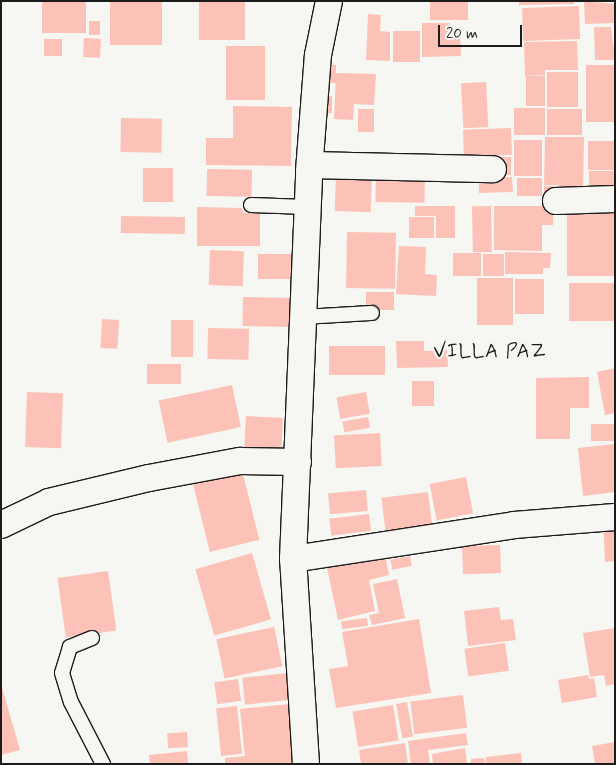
<!DOCTYPE html>
<style>
body{margin:0}
#map{position:relative;width:616px;height:765px;overflow:hidden;background:#f6f6f2;font-family:Mynerve,sans-serif}
div>[style]{position:absolute}
.building>*{inset:0;background:#fdc2b7;transform-origin:0 0}
.roads{filter:drop-shadow(1px 0 #1c1c1c) drop-shadow(-1px 0 #1c1c1c) drop-shadow(0 1px #1c1c1c) drop-shadow(0 -1px #1c1c1c)}
.service>*{height:14px;margin:-7px;padding:0 7px;transform-origin:7px;border-radius:7px;background:#f6f6f2}
.minor>*{height:26px;margin:-13px;padding:0 13px;transform-origin:13px;border-radius:13px;background:#f6f6f2}
span{translate:-50% -50%;white-space:nowrap;text-align:center;line-height:1.15;-webkit-text-stroke:4px #f6f6f2;paint-order:stroke}
.neighbourhood-label{font-size:20px;color:#1c1c1c;letter-spacing:1px}
.frame{position:absolute;inset:0;border:2px solid #1c1c1c;pointer-events:none}
.scale{position:absolute;left:438px;top:25px;width:84px;height:22px;box-sizing:border-box;border:2px solid #1c1c1c;border-top:0;padding-left:6px;font-size:15px;line-height:18px;white-space:nowrap;color:#1c1c1c;-webkit-text-stroke:4px #f6f6f2;paint-order:stroke}
</style>
<div id="map">
<div class="building">
<i style="left:42px;top:1px;width:44px;height:32px"></i>
<i style="left:110px;top:1px;width:52px;height:44px"></i>
<i style="left:199px;top:1px;width:46px;height:39px"></i>
<i style="left:430px;top:1px;width:38px;height:19px"></i>
<i style="clip-path:polygon(519px 1px,574px 1px,574px 4px,519px 5px)"></i>
<i style="clip-path:polygon(584px 1px,615px 4px,615px 23px,585px 24px)"></i>
<i style="left:579px;top:6px;width:33px;height:57px;rotate:88deg"></i>
<i style="clip-path:polygon(368px 14px,381px 15px,380px 31px,390px 32px,390px 61px,366px 60px)"></i>
<i style="left:89px;top:21px;width:11px;height:14px"></i>
<i style="clip-path:polygon(422px 23px,450px 23px,451px 34px,460px 34px,461px 56px,422px 57px)"></i>
<i style="clip-path:polygon(594px 27px,611px 27px,615px 60px,595px 60px)"></i>
<i style="left:393px;top:31px;width:27px;height:31px"></i>
<i style="left:84px;top:38px;width:17px;height:19px;rotate:3deg"></i>
<i style="left:44px;top:39px;width:18px;height:17px"></i>
<i style="clip-path:polygon(577px 41px,578px 70px,545px 70px,545px 75px,525px 76px,524px 42px)"></i>
<i style="left:226px;top:46px;width:39px;height:54px"></i>
<i style="left:322px;top:65px;width:14px;height:18px"></i>
<i style="left:615px;top:65px;width:57px;height:29px;rotate:90deg"></i>
<i style="left:547px;top:72px;width:31px;height:35px"></i>
<i style="clip-path:polygon(336px 73px,376px 74px,374px 105px,354px 104px,353px 120px,334px 119px)"></i>
<i style="left:545px;top:76px;width:30px;height:19px;rotate:90deg"></i>
<i style="left:486px;top:82px;width:45px;height:25px;rotate:87deg"></i>
<i style="clip-path:polygon(322px 96px,332px 96px,332px 113px,319px 113px)"></i>
<i style="clip-path:polygon(233px 106px,292px 107px,291px 166px,206px 165px,206px 138px,233px 138px)"></i>
<i style="left:514px;top:108px;width:31px;height:27px"></i>
<i style="left:358px;top:109px;width:16px;height:23px"></i>
<i style="left:547px;top:109px;width:35px;height:26px"></i>
<i style="left:121px;top:118px;width:41px;height:34px;rotate:1deg"></i>
<i style="left:511px;top:128px;width:27px;height:48px;rotate:88deg"></i>
<i style="clip-path:polygon(545px 137px,584px 137px,583px 197px,559px 197px,559px 185px,544px 185px)"></i>
<i style="left:514px;top:140px;width:28px;height:36px"></i>
<i style="left:588px;top:141px;width:27px;height:29px"></i>
<i style="left:493px;top:157px;width:18px;height:18px"></i>
<i style="left:143px;top:168px;width:30px;height:34px"></i>
<i style="left:207px;top:169px;width:45px;height:27px;rotate:1deg"></i>
<i style="left:589px;top:171px;width:26px;height:23px"></i>
<i style="left:376px;top:172px;width:49px;height:30px;rotate:1deg"></i>
<i style="clip-path:polygon(479px 173px,491px 178px,512px 177px,513px 192px,479px 193px)"></i>
<i style="left:336px;top:174px;width:36px;height:37px;rotate:2deg"></i>
<i style="left:517px;top:178px;width:25px;height:18px"></i>
<i style="clip-path:polygon(544px 186px,558px 186px,559px 199px,553px 206px,553px 225px,542px 225px,542px 251px,494px 250px,494px 206px,544px 206px)"></i>
<i style="clip-path:polygon(415px 206px,455px 206px,455px 238px,436px 238px,436px 216px,415px 216px)"></i>
<i style="left:491px;top:206px;width:46px;height:19px;rotate:89deg"></i>
<i style="clip-path:polygon(197px 207px,242px 208px,243px 213px,260px 213px,260px 246px,197px 246px)"></i>
<i style="left:615px;top:212px;width:64px;height:48px;rotate:90deg"></i>
<i style="left:121px;top:216px;width:64px;height:17px;rotate:1deg"></i>
<i style="left:409px;top:217px;width:25px;height:21px"></i>
<i style="left:347px;top:232px;width:49px;height:56px;rotate:1deg"></i>
<i style="clip-path:polygon(399px 246px,426px 247px,425px 274px,437px 275px,436px 296px,396px 294px)"></i>
<i style="left:210px;top:250px;width:34px;height:35px;rotate:2deg"></i>
<i style="clip-path:polygon(505px 252px,551px 253px,550px 268px,543px 268px,543px 274px,505px 274px)"></i>
<i style="left:453px;top:253px;width:28px;height:23px"></i>
<i style="left:258px;top:254px;width:35px;height:25px"></i>
<i style="left:483px;top:254px;width:21px;height:22px"></i>
<i style="left:513px;top:278px;width:47px;height:36px;rotate:90deg"></i>
<i style="left:515px;top:279px;width:29px;height:35px"></i>
<i style="left:615px;top:283px;width:38px;height:46px;rotate:90deg"></i>
<i style="left:366px;top:292px;width:28px;height:18px"></i>
<i style="left:243px;top:297px;width:52px;height:29px;rotate:1deg"></i>
<i style="left:102px;top:319px;width:17px;height:29px;rotate:3deg"></i>
<i style="left:171px;top:320px;width:22px;height:37px"></i>
<i style="left:208px;top:328px;width:41px;height:31px;rotate:1deg"></i>
<i style="clip-path:polygon(396px 341px,424px 341px,424px 351px,447px 350px,448px 367px,397px 368px)"></i>
<i style="left:329px;top:346px;width:56px;height:29px"></i>
<i style="left:147px;top:364px;width:34px;height:20px"></i>
<i style="clip-path:polygon(615px 368px,615px 413px,605px 415px,597px 372px)"></i>
<i style="clip-path:polygon(589px 377px,589px 408px,570px 408px,570px 439px,536px 439px,536px 378px)"></i>
<i style="left:412px;top:381px;width:22px;height:25px"></i>
<i style="left:232px;top:385px;width:43px;height:75px;rotate:78deg"></i>
<i style="left:27px;top:392px;width:36px;height:55px;rotate:2deg"></i>
<i style="left:366px;top:392px;width:22px;height:30px;rotate:80deg"></i>
<i style="left:246px;top:416px;width:37px;height:35px;rotate:3deg"></i>
<i style="left:368px;top:417px;width:11px;height:26px;rotate:80deg"></i>
<i style="left:615px;top:424px;width:17px;height:24px;rotate:90deg"></i>
<i style="left:380px;top:433px;width:33px;height:46px;rotate:87deg"></i>
<i style="clip-path:polygon(615px 444px,615px 492px,583px 496px,578px 448px)"></i>
<i style="left:241px;top:466px;width:76px;height:51px;rotate:76deg"></i>
<i style="left:466px;top:477px;width:37px;height:37px;rotate:79deg"></i>
<i style="left:366px;top:490px;width:21px;height:38px;rotate:85deg"></i>
<i style="left:428px;top:492px;width:35px;height:47px;rotate:83deg"></i>
<i style="left:369px;top:514px;width:17px;height:40px;rotate:83deg"></i>
<i style="clip-path:polygon(603px 520px,615px 520px,615px 561px,605px 562px)"></i>
<i style="left:500px;top:545px;width:28px;height:38px;rotate:88deg"></i>
<i style="clip-path:polygon(384px 550px,389px 575px,369px 580px,375px 611px,338px 620px,326px 563px)"></i>
<i style="left:252px;top:553px;width:69px;height:59px;rotate:74deg"></i>
<i style="left:410px;top:556px;width:10px;height:20px;rotate:79deg"></i>
<i style="left:108px;top:571px;width:60px;height:51px;rotate:82deg"></i>
<i style="clip-path:polygon(397px 579px,405px 618px,372px 625px,369px 615px,379px 613px,373px 584px)"></i>
<i style="clip-path:polygon(499px 607px,501px 620px,513px 619px,516px 640px,468px 646px,464px 611px)"></i>
<i style="left:367px;top:618px;width:8px;height:26px;rotate:83deg"></i>
<i style="clip-path:polygon(419px 619px,431px 693px,336px 708px,329px 669px,348px 666px,342px 632px)"></i>
<i style="left:274px;top:627px;width:40px;height:59px;rotate:78deg"></i>
<i style="clip-path:polygon(615px 628px,615px 684px,606px 686px,604px 675px,590px 677px,583px 633px)"></i>
<i style="left:505px;top:643px;width:28px;height:41px;rotate:82deg"></i>
<i style="left:288px;top:673px;width:27px;height:46px;rotate:84deg"></i>
<i style="clip-path:polygon(588px 675px,589px 679px,594px 678px,597px 697px,562px 703px,558px 680px)"></i>
<i style="left:238px;top:679px;width:22px;height:24px;rotate:82deg"></i>
<i style="clip-path:polygon(1px 684px,20px 750px,1px 755px)"></i>
<i style="left:463px;top:695px;width:33px;height:53px;rotate:83deg"></i>
<i style="left:407px;top:702px;width:35px;height:11px;rotate:80deg"></i>
<i style="clip-path:polygon(289px 704px,296px 764px,225px 764px,225px 758px,245px 756px,240px 709px)"></i>
<i style="left:393px;top:705px;width:36px;height:41px;rotate:81deg"></i>
<i style="left:237px;top:706px;width:48px;height:21px;rotate:84deg"></i>
<i style="left:187px;top:732px;width:15px;height:20px;rotate:86deg"></i>
<i style="clip-path:polygon(466px 733px,468px 745px,428px 750px,430px 764px,411px 764px,408px 741px)"></i>
<i style="clip-path:polygon(615px 742px,615px 764px,595px 764px,592px 746px)"></i>
<i style="clip-path:polygon(405px 743px,408px 764px,361px 764px,359px 750px)"></i>
<i style="clip-path:polygon(465px 748px,467px 764px,433px 764px,432px 754px)"></i>
<i style="clip-path:polygon(187px 751px,188px 764px,150px 764px,149px 755px)"></i>
<i style="clip-path:polygon(521px 753px,522px 764px,486px 764px,486px 757px)"></i>
<i style="clip-path:polygon(484px 758px,485px 764px,471px 764px,471px 759px)"></i>
</div>
<div class="roads">
<div class="service">
<i style="left:251px;top:205px;width:56px;rotate:2deg"></i>
<i style="left:302px;top:317px;width:70px;rotate:-3.3deg"></i>
<i style="left:92px;top:638px;width:24px;rotate:158deg"></i>
<i style="left:70px;top:647px;width:27px;rotate:107deg"></i>
<i style="left:62px;top:673px;width:30px;rotate:73deg"></i>
<i style="left:71px;top:702px;width:70px;rotate:62.7deg"></i>
</div>
<div class="minor">
<i style="left:310px;top:165px;width:183px;rotate:1.3deg"></i>
<i style="left:556px;top:201px;width:59px;rotate:-1.9deg"></i>
<i style="left:1px;top:525px;width:53px;rotate:-25.6deg"></i>
<i style="left:49px;top:502px;width:103px;rotate:-13.5deg"></i>
<i style="left:149px;top:478px;width:93px;rotate:-10.6deg"></i>
<i style="left:240px;top:461px;width:58px;rotate:1deg"></i>
<i style="left:293px;top:559px;width:224px;rotate:-8.7deg"></i>
<i style="left:514px;top:525px;width:101px;rotate:-4.5deg"></i>
<i style="left:306px;top:764px;width:205px;rotate:-93.6deg"></i>
<i style="left:293px;top:559px;width:388px;rotate:-87.6deg"></i>
<i style="left:309px;top:171px;width:116px;rotate:-85.6deg"></i>
<i style="left:318px;top:55px;width:55px;rotate:-78.5deg"></i>
</div>
</div>
<div class="neighbourhood-label">
<span style="left:490px;top:351px">VILLA PAZ</span>
</div>
<div class="frame"></div>
<div class="scale">20 m</div>
</div>
